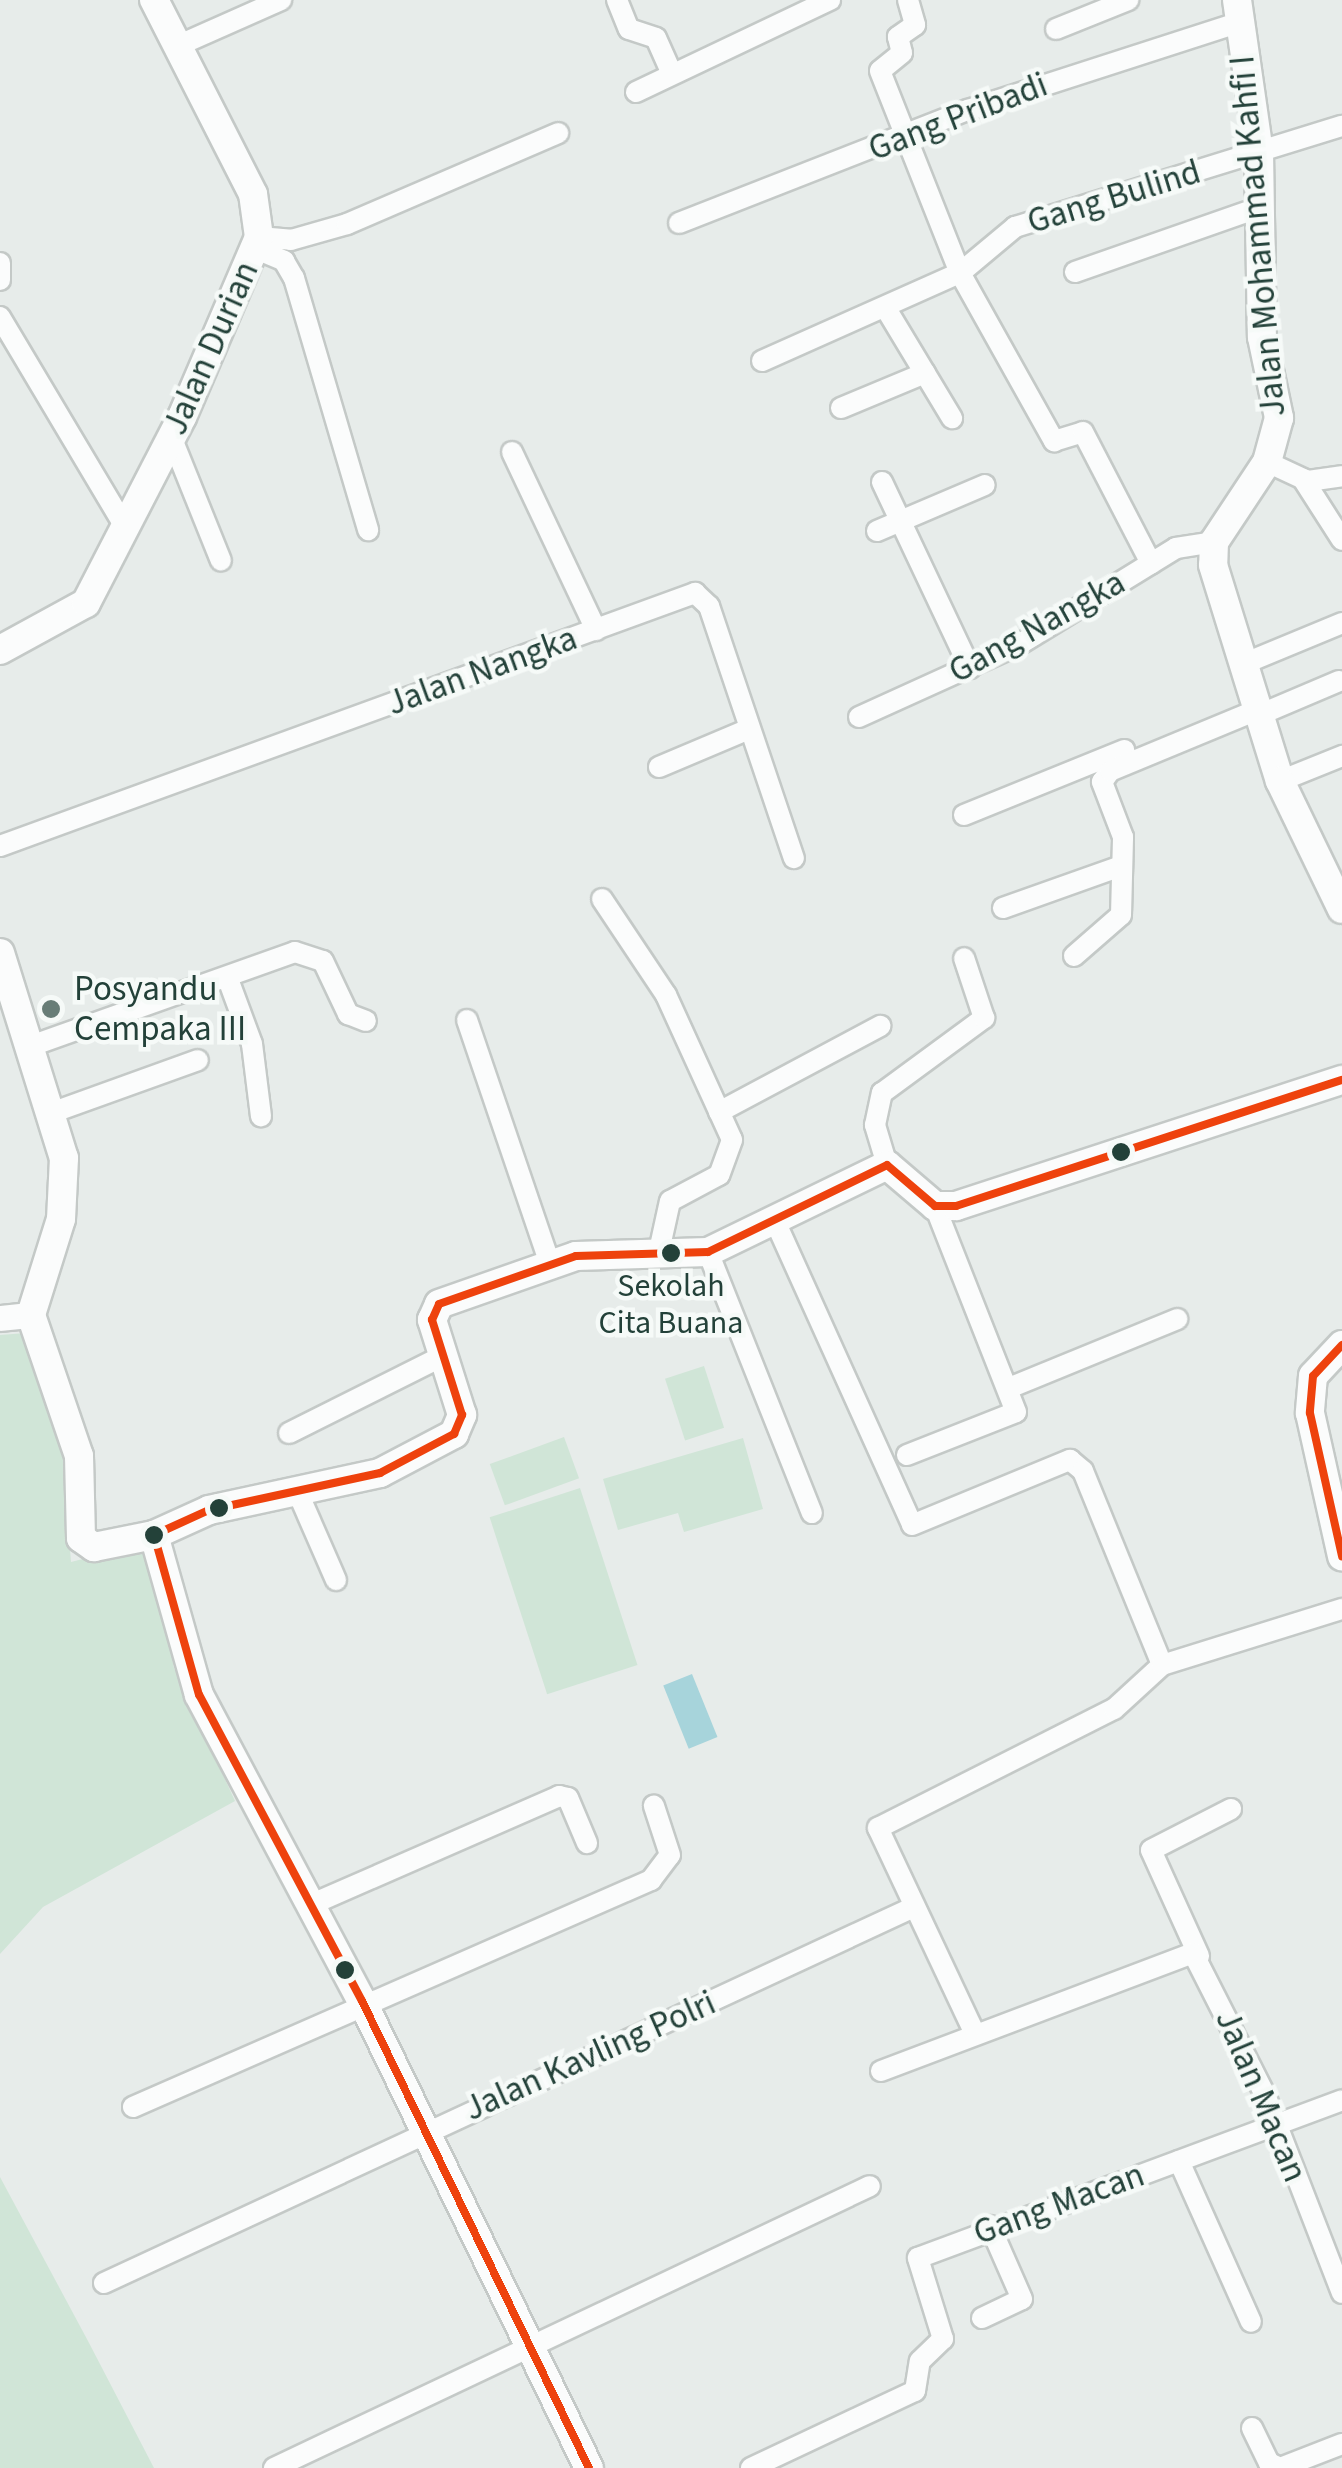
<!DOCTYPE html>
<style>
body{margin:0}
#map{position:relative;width:1342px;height:2468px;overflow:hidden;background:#e7ecea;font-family:"Source Sans 3",sans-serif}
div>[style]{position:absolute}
.green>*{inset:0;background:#d0e5d7;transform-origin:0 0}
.water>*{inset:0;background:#a7d4db;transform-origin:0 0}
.roads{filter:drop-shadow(2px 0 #c4c9c7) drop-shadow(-2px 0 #c4c9c7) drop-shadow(0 2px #c4c9c7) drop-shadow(0 -2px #c4c9c7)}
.minor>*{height:20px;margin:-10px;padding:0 10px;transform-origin:10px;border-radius:10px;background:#fbfcfc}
.tertiary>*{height:25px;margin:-12.5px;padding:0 12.5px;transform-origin:12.5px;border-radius:12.5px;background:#fbfcfc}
.secondary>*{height:28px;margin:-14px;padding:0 14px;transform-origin:14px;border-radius:14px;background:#fbfcfc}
.bus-1>*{height:8px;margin:-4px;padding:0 4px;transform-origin:4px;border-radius:4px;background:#ee420d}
.dots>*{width:28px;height:28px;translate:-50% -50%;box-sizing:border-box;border:5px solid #f6faf8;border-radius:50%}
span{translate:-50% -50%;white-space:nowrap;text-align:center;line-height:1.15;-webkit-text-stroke:9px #f6faf8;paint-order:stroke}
.bus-label{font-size:32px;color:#234139}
.street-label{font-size:35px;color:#234139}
.poi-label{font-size:35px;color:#234139}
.left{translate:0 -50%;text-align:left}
</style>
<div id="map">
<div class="green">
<i style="clip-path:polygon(26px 1333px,61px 1434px,71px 1562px,149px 1542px,174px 1668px,235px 1801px,43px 1907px,0 1954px,0 1335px)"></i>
<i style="left:704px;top:1366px;width:65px;height:41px;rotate:72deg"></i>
<i style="left:564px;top:1437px;width:44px;height:79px;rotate:70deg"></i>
<i style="clip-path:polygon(743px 1438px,763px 1509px,684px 1532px,678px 1513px,618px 1530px,603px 1479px)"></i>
<i style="left:580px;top:1488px;width:186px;height:95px;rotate:72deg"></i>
<i style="clip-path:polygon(0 2177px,88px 2341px,154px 2468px,0 2468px)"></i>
</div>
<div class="water">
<i style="left:692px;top:1674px;width:68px;height:31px;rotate:68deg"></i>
</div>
<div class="roads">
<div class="minor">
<i style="left:617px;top:0;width:31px;rotate:68deg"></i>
<i style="left:629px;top:29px;width:28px;rotate:18deg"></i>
<i style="left:656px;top:38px;width:39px;rotate:66deg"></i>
<i style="left:908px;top:0;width:26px;rotate:74deg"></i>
<i style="left:915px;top:25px;width:21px;rotate:145deg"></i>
<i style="left:898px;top:37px;width:16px;rotate:76deg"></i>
<i style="left:902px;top:53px;width:28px;rotate:141deg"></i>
<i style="left:880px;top:71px;width:217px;rotate:68.4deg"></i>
<i style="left:960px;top:273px;width:193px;rotate:60.8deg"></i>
<i style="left:1054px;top:441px;width:30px;rotate:-17deg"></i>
<i style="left:1083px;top:432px;width:148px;rotate:62.6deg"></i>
<i style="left:1056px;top:29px;width:78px;rotate:-21.9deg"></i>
<i style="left:177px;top:46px;width:114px;rotate:-23.9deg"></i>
<i style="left:636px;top:92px;width:215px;rotate:-25.4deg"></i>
<i style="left:679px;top:223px;width:310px;rotate:-21.4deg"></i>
<i style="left:968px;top:110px;width:286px;rotate:-17.9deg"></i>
<i style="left:259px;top:237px;width:32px;rotate:5deg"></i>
<i style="left:291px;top:240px;width:58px;rotate:-15.9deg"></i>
<i style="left:347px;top:224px;width:230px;rotate:-23.3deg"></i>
<i style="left:254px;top:248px;width:33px;rotate:23deg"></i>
<i style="left:284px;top:261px;width:20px;rotate:60deg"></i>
<i style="left:294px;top:278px;width:263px;rotate:73.6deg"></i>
<i style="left:0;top:263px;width:17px;rotate:90deg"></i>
<i style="left:1075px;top:272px;width:194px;rotate:-19.3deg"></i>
<i style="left:885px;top:307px;width:130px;rotate:58.9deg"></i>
<i style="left:0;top:317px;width:248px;rotate:59.2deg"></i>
<i style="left:762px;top:361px;width:217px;rotate:-24deg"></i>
<i style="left:960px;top:273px;width:72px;rotate:-39.9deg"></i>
<i style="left:1015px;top:227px;width:342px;rotate:-17.2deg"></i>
<i style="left:841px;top:408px;width:91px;rotate:-22.6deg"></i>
<i style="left:172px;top:439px;width:131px;rotate:68.1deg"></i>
<i style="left:512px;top:452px;width:197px;rotate:64.7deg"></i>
<i style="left:1267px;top:462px;width:45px;rotate:24.9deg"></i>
<i style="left:1308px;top:481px;width:34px;rotate:-8deg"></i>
<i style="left:1303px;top:479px;width:72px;rotate:57.4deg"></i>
<i style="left:882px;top:482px;width:206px;rotate:64.7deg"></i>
<i style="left:877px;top:531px;width:117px;rotate:-23.1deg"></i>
<i style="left:1248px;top:662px;width:102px;rotate:-22.5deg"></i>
<i style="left:1259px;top:715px;width:87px;rotate:-23deg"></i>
<i style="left:859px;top:717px;width:177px;rotate:-24.4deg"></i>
<i style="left:1020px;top:644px;width:183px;rotate:-31.6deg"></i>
<i style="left:1176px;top:548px;width:38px;rotate:-9deg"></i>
<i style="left:659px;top:767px;width:98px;rotate:-22.9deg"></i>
<i style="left:1280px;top:781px;width:67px;rotate:-22deg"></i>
<i style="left:964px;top:815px;width:173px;rotate:-22.1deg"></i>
<i style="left:0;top:846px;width:740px;rotate:-20deg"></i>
<i style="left:695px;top:593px;width:19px;rotate:43deg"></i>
<i style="left:709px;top:606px;width:266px;rotate:71.4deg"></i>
<i style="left:602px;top:899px;width:115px;rotate:56.3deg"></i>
<i style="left:666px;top:995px;width:159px;rotate:65.5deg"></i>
<i style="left:732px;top:1140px;width:37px;rotate:110deg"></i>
<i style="left:719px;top:1175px;width:55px;rotate:152deg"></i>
<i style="left:670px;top:1201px;width:51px;rotate:102.4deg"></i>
<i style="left:1003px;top:908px;width:122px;rotate:-19.6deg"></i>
<i style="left:1074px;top:956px;width:62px;rotate:-41.1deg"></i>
<i style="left:1121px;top:915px;width:78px;rotate:-88.5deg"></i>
<i style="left:1123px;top:837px;width:59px;rotate:-110.9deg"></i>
<i style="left:1102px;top:782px;width:14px;rotate:-54deg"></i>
<i style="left:1110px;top:771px;width:159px;rotate:-22.5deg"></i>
<i style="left:228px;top:979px;width:69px;rotate:69.7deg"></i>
<i style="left:252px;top:1044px;width:73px;rotate:82.9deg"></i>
<i style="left:467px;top:1020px;width:258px;rotate:71.2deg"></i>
<i style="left:28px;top:1047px;width:283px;rotate:-19.6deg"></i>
<i style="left:295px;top:952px;width:29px;rotate:18deg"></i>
<i style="left:323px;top:961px;width:59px;rotate:64.7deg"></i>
<i style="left:348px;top:1014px;width:19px;rotate:21deg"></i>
<i style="left:719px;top:1112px;width:183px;rotate:-28.1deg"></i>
<i style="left:51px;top:1113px;width:156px;rotate:-19.8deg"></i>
<i style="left:887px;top:1165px;width:42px;rotate:-106.7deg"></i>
<i style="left:875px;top:1125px;width:33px;rotate:-78deg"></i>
<i style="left:882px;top:1093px;width:127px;rotate:-36.3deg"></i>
<i style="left:984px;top:1018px;width:63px;rotate:-108.4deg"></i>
<i style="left:775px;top:1221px;width:333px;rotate:65.7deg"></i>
<i style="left:912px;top:1525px;width:171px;rotate:-22.4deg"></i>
<i style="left:1070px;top:1460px;width:17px;rotate:40deg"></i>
<i style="left:1083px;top:1471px;width:209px;rotate:67.8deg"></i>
<i style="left:708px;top:1252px;width:281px;rotate:68.3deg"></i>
<i style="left:1009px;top:1388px;width:182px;rotate:-22.3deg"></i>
<i style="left:289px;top:1433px;width:172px;rotate:-26.6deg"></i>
<i style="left:907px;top:1455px;width:117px;rotate:-21.5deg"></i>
<i style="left:1016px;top:1412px;width:221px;rotate:-111.5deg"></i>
<i style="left:298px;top:1493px;width:95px;rotate:66.4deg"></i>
<i style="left:310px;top:1905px;width:272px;rotate:-23.6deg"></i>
<i style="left:559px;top:1796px;width:9px;rotate:13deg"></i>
<i style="left:568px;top:1798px;width:49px;rotate:67.1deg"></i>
<i style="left:1199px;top:1956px;width:116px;rotate:-114.4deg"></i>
<i style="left:1151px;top:1850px;width:90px;rotate:-27.1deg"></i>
<i style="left:975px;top:2034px;width:228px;rotate:-115.2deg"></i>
<i style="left:878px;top:1828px;width:264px;rotate:-26.8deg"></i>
<i style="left:1114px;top:1709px;width:65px;rotate:-42.5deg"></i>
<i style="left:1162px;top:1665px;width:189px;rotate:-17.3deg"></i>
<i style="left:881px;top:2071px;width:334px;rotate:-20.7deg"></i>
<i style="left:1193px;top:1953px;width:161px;rotate:63.1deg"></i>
<i style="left:1266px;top:2097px;width:210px;rotate:68.8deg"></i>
<i style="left:133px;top:2107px;width:566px;rotate:-23.66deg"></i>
<i style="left:651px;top:1880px;width:31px;rotate:-53deg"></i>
<i style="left:670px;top:1855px;width:52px;rotate:-108.1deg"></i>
<i style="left:1179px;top:2161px;width:176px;rotate:65.9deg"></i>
<i style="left:104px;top:2283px;width:893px;rotate:-24.9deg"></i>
<i style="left:982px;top:2318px;width:44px;rotate:-25.4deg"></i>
<i style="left:1022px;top:2299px;width:80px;rotate:-113.7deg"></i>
<i style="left:1252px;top:2428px;width:39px;rotate:64deg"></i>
<i style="left:1269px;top:2463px;width:12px;rotate:24deg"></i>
<i style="left:1280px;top:2468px;width:66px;rotate:-21.2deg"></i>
<i style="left:274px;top:2468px;width:659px;rotate:-25.32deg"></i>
<i style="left:751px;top:2468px;width:181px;rotate:-25.2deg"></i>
<i style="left:915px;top:2391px;width:30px;rotate:-81deg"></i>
<i style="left:920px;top:2361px;width:32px;rotate:-44deg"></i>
<i style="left:943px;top:2339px;width:85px;rotate:-107.2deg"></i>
<i style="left:918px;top:2258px;width:452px;rotate:-20.4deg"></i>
</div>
<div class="tertiary">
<i style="left:0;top:1318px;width:31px;rotate:-6deg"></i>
</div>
<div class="secondary">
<i style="left:1237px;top:0;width:154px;rotate:81.8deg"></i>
<i style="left:1259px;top:152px;width:185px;rotate:89.1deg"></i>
<i style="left:1262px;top:337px;width:83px;rotate:78.1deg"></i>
<i style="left:1279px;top:418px;width:46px;rotate:105.3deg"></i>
<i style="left:1267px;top:462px;width:96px;rotate:123.5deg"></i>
<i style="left:1214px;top:542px;width:23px;rotate:92deg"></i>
<i style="left:1213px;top:565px;width:226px;rotate:72.8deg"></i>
<i style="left:1280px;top:781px;width:142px;rotate:64.2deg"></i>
<i style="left:0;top:650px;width:98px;rotate:-28.7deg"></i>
<i style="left:86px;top:603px;width:209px;rotate:-62.7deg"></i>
<i style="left:182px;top:417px;width:196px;rotate:-66.8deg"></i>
<i style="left:259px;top:237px;width:43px;rotate:-97.9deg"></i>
<i style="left:253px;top:194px;width:218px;rotate:-117deg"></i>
<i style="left:0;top:953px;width:215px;rotate:72.7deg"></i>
<i style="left:64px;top:1158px;width:61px;rotate:92.8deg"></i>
<i style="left:61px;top:1219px;width:101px;rotate:107.4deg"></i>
<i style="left:31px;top:1315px;width:149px;rotate:71.2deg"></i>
<i style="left:79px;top:1456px;width:82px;rotate:88.6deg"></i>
<i style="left:81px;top:1538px;width:16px;rotate:35deg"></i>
<i style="left:94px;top:1547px;width:61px;rotate:-11.3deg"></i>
<i style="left:154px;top:1535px;width:60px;rotate:-24.4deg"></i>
<i style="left:209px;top:1510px;width:175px;rotate:-12.2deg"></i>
<i style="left:380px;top:1473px;width:84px;rotate:-27.8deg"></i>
<i style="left:454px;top:1434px;width:21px;rotate:-67deg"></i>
<i style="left:462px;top:1415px;width:100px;rotate:-107.5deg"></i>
<i style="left:432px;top:1320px;width:17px;rotate:-66deg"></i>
<i style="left:439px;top:1304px;width:145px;rotate:-19.3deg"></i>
<i style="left:576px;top:1256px;width:132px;rotate:-1.7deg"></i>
<i style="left:708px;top:1252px;width:199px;rotate:-25.9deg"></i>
<i style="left:887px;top:1165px;width:63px;rotate:40.5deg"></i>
<i style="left:935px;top:1206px;width:21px"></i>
<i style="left:956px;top:1206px;width:406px;rotate:-18.1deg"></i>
<i style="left:1342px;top:1345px;width:42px;rotate:133.1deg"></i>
<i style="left:1313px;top:1376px;width:37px;rotate:95deg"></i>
<i style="left:1310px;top:1413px;width:147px;rotate:77.4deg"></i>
<i style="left:154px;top:1535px;width:166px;rotate:74.3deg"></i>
<i style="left:199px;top:1695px;width:347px;rotate:62deg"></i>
<i style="left:362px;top:2001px;width:519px;rotate:64.08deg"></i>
</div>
</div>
<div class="bus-1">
<i style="left:1342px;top:1345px;width:42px;rotate:133.1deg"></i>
<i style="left:1313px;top:1376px;width:37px;rotate:95deg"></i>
<i style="left:1310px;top:1413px;width:147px;rotate:77.4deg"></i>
<i style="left:589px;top:2468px;width:519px;rotate:-115.92deg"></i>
<i style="left:362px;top:2001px;width:347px;rotate:-118deg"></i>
<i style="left:199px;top:1695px;width:166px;rotate:-105.7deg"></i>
<i style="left:154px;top:1535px;width:60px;rotate:-24.4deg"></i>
<i style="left:209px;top:1510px;width:175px;rotate:-12.2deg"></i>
<i style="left:380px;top:1473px;width:84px;rotate:-27.8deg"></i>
<i style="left:454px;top:1434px;width:21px;rotate:-67deg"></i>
<i style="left:462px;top:1415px;width:100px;rotate:-107.5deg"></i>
<i style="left:432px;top:1320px;width:17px;rotate:-66deg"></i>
<i style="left:439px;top:1304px;width:145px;rotate:-19.3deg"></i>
<i style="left:576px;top:1256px;width:132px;rotate:-1.7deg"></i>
<i style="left:708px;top:1252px;width:199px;rotate:-25.9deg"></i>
<i style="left:887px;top:1165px;width:63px;rotate:40.5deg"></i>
<i style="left:935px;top:1206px;width:21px"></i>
<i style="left:956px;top:1206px;width:406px;rotate:-18.1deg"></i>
</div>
<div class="dots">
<i style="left:51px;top:1009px;background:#687d77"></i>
<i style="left:1121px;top:1152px;background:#234139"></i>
<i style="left:671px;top:1253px;background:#234139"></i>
<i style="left:219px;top:1508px;background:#234139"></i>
<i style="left:154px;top:1535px;background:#234139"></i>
<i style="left:345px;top:1970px;background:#234139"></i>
</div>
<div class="bus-label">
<span style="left:671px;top:1305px">Sekolah<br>Cita Buana</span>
</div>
<div class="street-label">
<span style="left:958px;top:117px;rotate:-21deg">Gang Pribadi</span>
<span style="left:1114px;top:197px;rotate:-17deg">Gang Bulind</span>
<span style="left:1258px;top:236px;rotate:-95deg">Jalan Mohammad Kahfi I</span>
<span style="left:211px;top:348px;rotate:-66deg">Jalan Durian</span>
<span style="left:1037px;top:627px;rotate:-29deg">Gang Nangka</span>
<span style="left:482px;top:671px;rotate:-20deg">Jalan Nangka</span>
<span style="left:590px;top:2056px;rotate:-24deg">Jalan Kavling Polri</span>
<span style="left:1261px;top:2096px;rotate:67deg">Jalan Macan</span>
<span style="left:1059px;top:2204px;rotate:-20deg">Gang Macan</span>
</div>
<div class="poi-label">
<span class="left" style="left:74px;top:1009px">Posyandu<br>Cempaka III</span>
</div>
</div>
